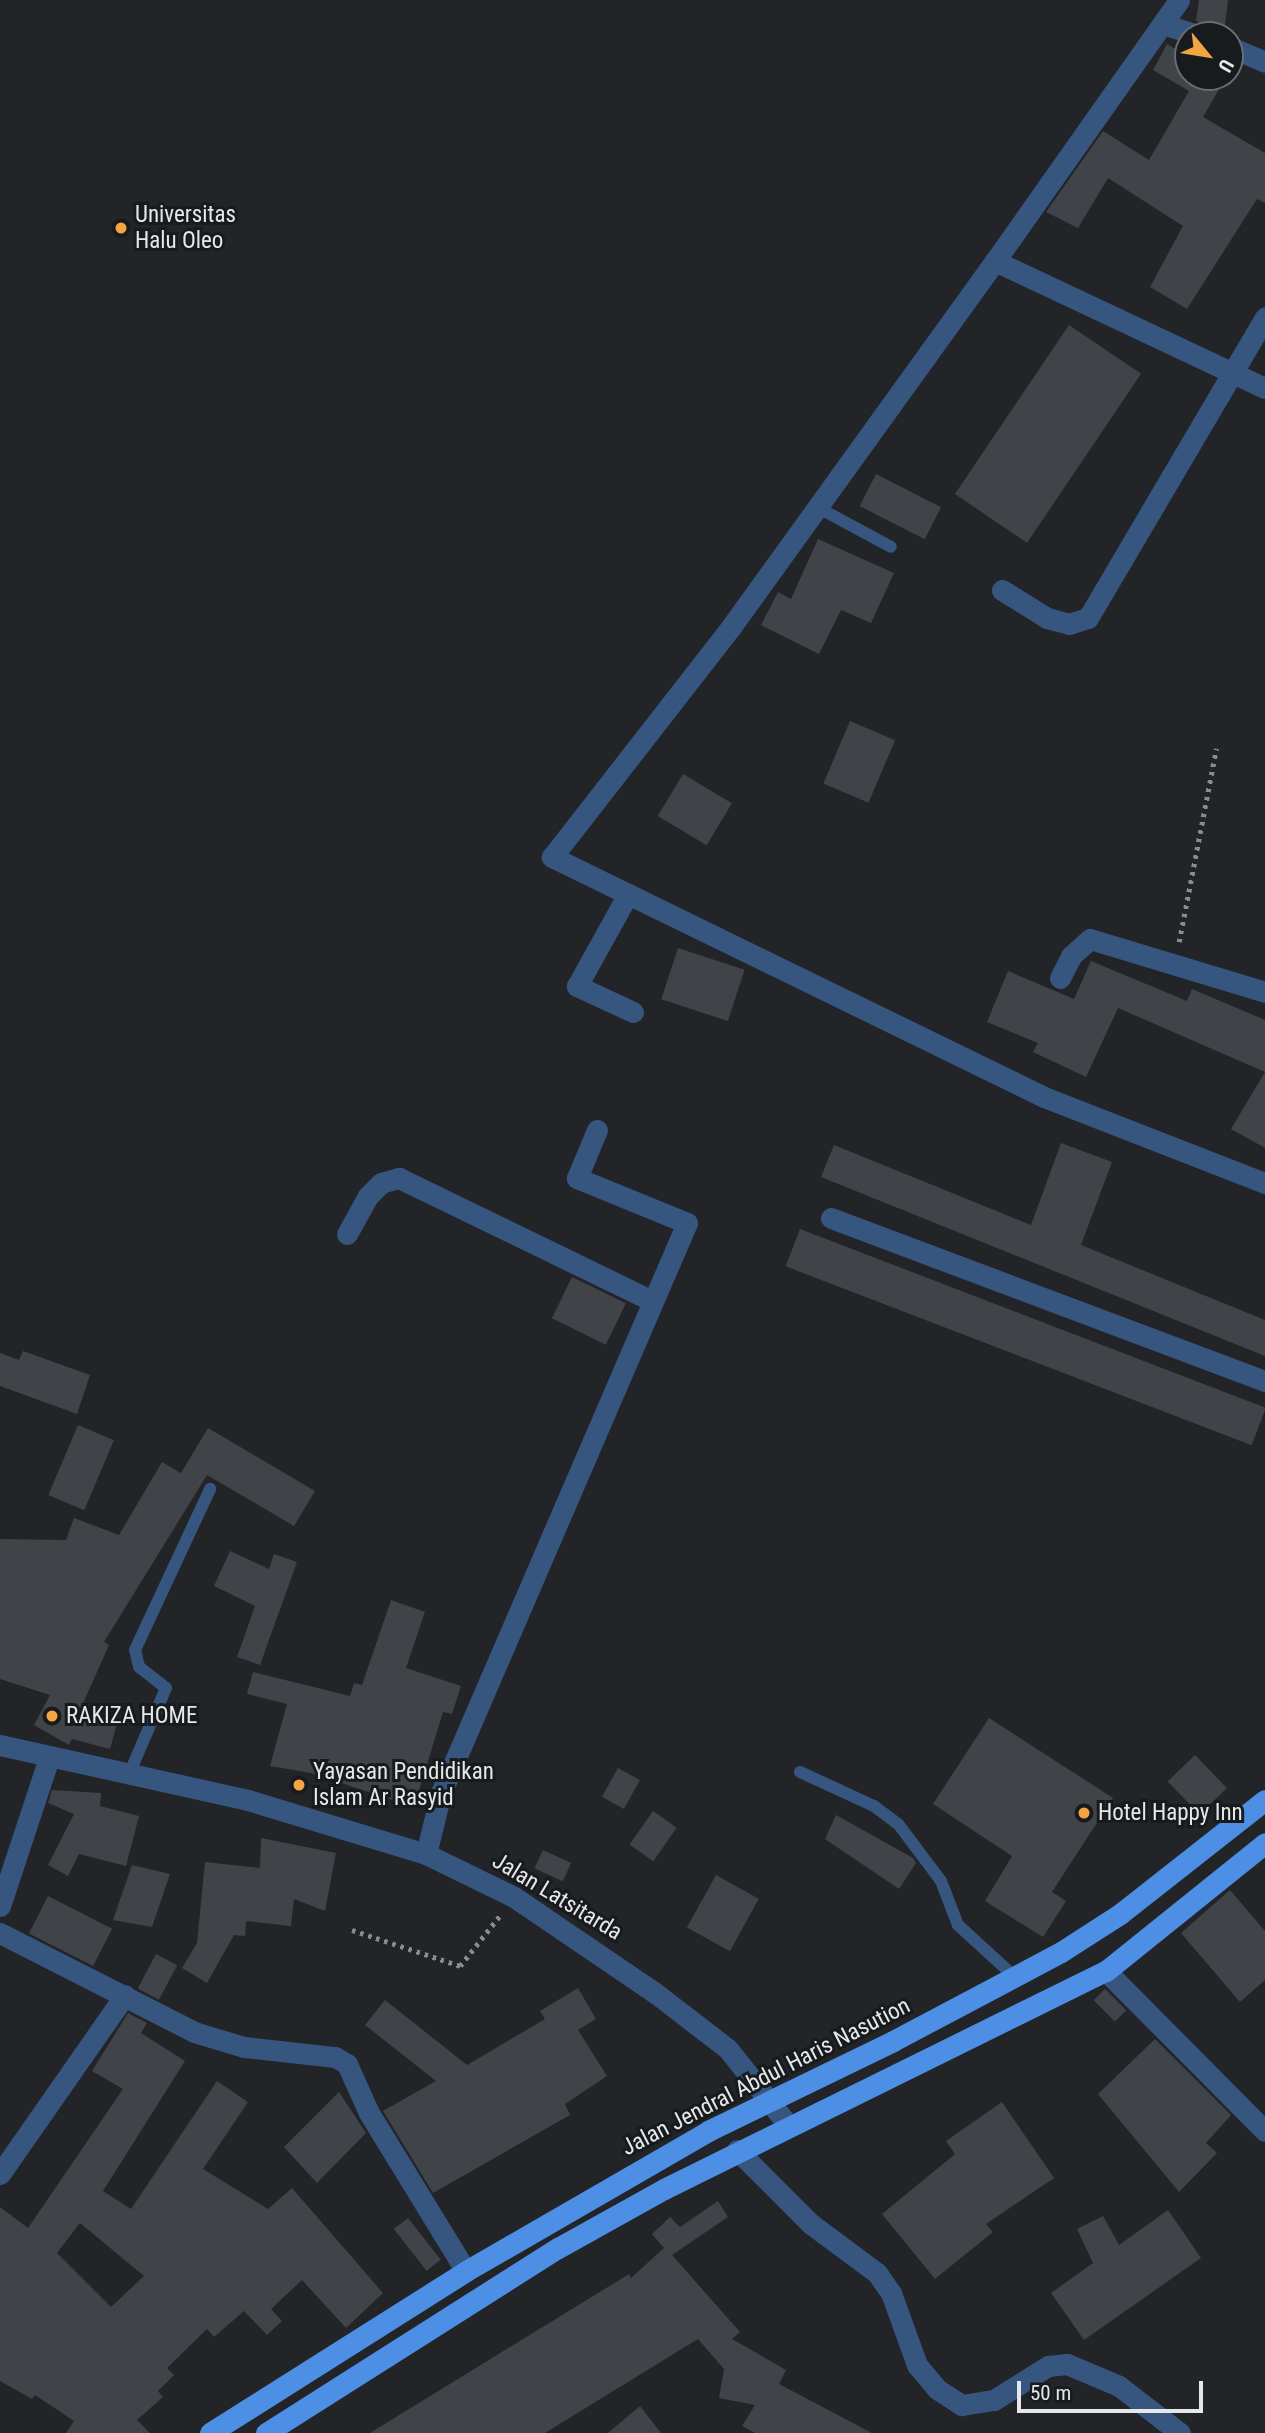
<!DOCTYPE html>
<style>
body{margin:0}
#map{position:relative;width:1265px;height:2433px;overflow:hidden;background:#222428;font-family:"Roboto Condensed",sans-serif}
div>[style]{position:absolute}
.building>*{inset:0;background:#404347;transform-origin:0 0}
.path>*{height:4.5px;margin-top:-2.25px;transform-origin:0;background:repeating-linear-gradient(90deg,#898b8f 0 3.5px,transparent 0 8.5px)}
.service>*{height:12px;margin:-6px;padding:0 6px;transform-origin:6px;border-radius:6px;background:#365680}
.minor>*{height:21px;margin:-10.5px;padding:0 10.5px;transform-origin:10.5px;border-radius:10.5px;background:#365680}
.trunk>*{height:21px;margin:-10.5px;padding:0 10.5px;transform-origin:10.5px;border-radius:10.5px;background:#4d8fe5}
.dots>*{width:19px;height:19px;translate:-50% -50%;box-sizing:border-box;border:4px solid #181b1e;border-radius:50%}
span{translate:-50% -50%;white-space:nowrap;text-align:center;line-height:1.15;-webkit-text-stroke:6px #181b1e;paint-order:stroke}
.poi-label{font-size:23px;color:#e5e7ea}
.left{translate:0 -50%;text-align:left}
.street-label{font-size:23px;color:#e5e7ea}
.north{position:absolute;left:1174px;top:21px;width:70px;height:70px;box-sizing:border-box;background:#181b1e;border:2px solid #6a6d70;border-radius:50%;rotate:120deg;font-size:19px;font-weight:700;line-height:28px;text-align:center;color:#e5e7ea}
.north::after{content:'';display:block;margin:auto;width:24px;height:32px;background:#f3a542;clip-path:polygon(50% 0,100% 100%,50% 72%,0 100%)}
.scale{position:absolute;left:1017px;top:2381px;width:186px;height:32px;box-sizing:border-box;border:4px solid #e5e7ea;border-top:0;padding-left:9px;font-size:21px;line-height:24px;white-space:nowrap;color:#e5e7ea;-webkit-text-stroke:5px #181b1e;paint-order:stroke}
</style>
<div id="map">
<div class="building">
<i style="clip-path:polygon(1199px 0,1228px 0,1224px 33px,1196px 21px)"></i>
<i style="clip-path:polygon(1167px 44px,1188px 56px,1188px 77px,1226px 77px,1203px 117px,1265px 153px,1265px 203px,1257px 199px,1187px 309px,1150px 287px,1183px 226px,1108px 178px,1078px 228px,1046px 212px,1103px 131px,1149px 160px,1189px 91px,1153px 70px)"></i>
<i style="left:1069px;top:325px;width:87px;height:204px;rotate:34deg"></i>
<i style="left:876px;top:474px;width:73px;height:36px;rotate:27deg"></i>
<i style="clip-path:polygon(818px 539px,894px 573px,871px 623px,841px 610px,819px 654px,761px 625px,778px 592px,791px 599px)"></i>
<i style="left:850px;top:721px;width:49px;height:68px;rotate:23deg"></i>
<i style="left:683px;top:774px;width:57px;height:49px;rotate:31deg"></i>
<i style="left:678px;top:948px;width:70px;height:54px;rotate:18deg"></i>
<i style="clip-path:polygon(1091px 961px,1187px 1001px,1192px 989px,1265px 1020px,1265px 1148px,1231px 1129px,1265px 1072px,1118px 1008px,1086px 1077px,1033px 1052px,1038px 1043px,987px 1022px,1008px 971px,1074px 999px)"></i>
<i style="clip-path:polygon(1061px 1143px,1112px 1162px,1081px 1245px,1265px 1320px,1265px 1356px,821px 1177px,834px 1145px,1031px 1225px)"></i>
<i style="left:800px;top:1229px;width:499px;height:40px;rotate:21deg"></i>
<i style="left:572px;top:1277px;width:60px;height:46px;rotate:26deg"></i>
<i style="clip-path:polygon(23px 1351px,90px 1375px,77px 1414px,0 1386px,0 1353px,19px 1360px)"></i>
<i style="left:78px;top:1425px;width:39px;height:76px;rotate:23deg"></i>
<i style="clip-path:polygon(208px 1428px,315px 1491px,294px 1526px,207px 1475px,104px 1642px,109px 1645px,80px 1710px,118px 1720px,110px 1749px,72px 1739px,69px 1745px,34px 1725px,50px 1695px,0 1679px,0 1539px,66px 1540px,74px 1518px,119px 1535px,162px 1462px,181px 1473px)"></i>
<i style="clip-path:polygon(230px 1551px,269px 1569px,274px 1554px,297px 1562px,260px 1665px,237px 1657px,255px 1606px,214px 1586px)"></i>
<i style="clip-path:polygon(391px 1600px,425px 1612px,406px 1668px,461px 1686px,452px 1714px,443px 1712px,414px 1807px,311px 1773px,270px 1766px,287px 1704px,247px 1694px,253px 1672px,350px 1696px,354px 1683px,362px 1685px)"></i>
<i style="clip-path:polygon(989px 1718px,1113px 1798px,1052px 1892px,1066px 1901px,1043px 1937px,985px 1901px,1012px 1856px,933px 1804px)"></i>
<i style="left:1195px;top:1755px;width:46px;height:38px;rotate:46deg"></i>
<i style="left:618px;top:1768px;width:25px;height:33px;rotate:29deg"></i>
<i style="clip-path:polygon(52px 1790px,101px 1793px,100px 1806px,139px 1816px,126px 1866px,79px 1854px,68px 1876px,48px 1865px,74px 1814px,48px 1803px)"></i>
<i style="left:653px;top:1811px;width:29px;height:41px;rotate:35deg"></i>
<i style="clip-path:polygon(836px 1815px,913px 1858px,916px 1863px,899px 1889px,825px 1839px)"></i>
<i style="clip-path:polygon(261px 1838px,336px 1853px,325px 1911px,294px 1899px,291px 1926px,246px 1921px,245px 1936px,234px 1935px,207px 1983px,182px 1968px,197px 1943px,205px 1862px,260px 1868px)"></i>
<i style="left:543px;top:1850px;width:31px;height:20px;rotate:25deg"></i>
<i style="clip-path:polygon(132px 1865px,170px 1874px,152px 1927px,113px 1920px)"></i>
<i style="left:716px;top:1875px;width:49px;height:60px;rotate:29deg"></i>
<i style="clip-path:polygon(1230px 1890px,1265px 1931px,1265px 1980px,1240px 2002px,1181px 1933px)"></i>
<i style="left:48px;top:1896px;width:72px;height:42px;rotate:27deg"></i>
<i style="left:156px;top:1954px;width:24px;height:39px;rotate:28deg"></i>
<i style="clip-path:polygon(578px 1988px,596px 2019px,578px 2030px,607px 2076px,565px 2104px,570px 2115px,433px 2193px,383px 2111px,436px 2081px,365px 2025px,385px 2000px,467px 2065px,545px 2019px,540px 2011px)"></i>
<i style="left:1105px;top:1989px;width:30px;height:16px;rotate:45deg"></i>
<i style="clip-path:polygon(evenodd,128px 2013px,147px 2023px,141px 2033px,185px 2061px,103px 2191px,131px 2209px,217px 2081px,248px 2102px,203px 2169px,268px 2209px,292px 2188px,383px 2293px,346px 2328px,302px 2280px,271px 2309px,282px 2321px,267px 2335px,244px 2311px,214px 2337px,207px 2329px,167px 2368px,174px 2375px,158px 2391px,163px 2397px,137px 2420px,150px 2433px,66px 2433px,74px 2421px,35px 2395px,32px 2399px,0 2381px,0 2207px,28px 2228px,123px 2089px,92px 2071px,128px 2013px,80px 2223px,144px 2276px,111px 2307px,57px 2253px,80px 2223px)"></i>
<i style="clip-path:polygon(1155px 2039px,1231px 2115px,1206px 2143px,1217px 2153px,1179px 2192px,1098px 2094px)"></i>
<i style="clip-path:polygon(339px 2092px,366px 2133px,317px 2183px,284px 2147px)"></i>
<i style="clip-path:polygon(1002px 2102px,1054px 2178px,986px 2224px,993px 2232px,935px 2279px,882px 2214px,955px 2154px,946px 2141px)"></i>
<i style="clip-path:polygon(718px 2201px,728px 2217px,672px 2255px,740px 2332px,732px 2339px,786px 2370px,779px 2384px,872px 2433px,755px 2433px,742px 2426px,755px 2405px,719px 2398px,724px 2369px,698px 2339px,545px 2433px,370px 2433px,629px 2274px,631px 2278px,664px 2248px,652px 2234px,670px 2217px,680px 2227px)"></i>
<i style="clip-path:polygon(1168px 2210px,1201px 2258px,1084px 2340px,1051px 2293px,1093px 2263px,1077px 2229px,1103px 2216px,1119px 2245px)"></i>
<i style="left:408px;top:2218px;width:53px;height:18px;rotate:52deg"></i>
<i style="clip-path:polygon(640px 2406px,661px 2433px,608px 2433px)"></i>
</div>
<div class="path">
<i style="left:1179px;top:942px;width:197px;rotate:-79.1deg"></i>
<i style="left:352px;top:1930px;width:114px;rotate:18.4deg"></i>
<i style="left:460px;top:1966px;width:66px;rotate:-51.7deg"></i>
</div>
<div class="service">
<i style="left:815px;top:506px;width:86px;rotate:28.3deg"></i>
<i style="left:130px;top:1772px;width:91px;rotate:-66.8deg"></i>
<i style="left:166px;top:1688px;width:34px;rotate:-142deg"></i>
<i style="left:139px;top:1667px;width:17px;rotate:-103deg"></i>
<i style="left:135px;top:1650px;width:178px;rotate:-65deg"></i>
<i style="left:800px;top:1772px;width:81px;rotate:24.7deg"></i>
<i style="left:874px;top:1806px;width:31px;rotate:37deg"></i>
<i style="left:899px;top:1825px;width:70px;rotate:53.1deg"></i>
<i style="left:941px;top:1881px;width:47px;rotate:68.9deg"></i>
<i style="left:958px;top:1925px;width:79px;rotate:42.4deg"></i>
</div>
<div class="minor">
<i style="left:1163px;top:24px;width:35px;rotate:18deg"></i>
<i style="left:1230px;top:47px;width:38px;rotate:23deg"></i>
<i style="left:995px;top:261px;width:319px;rotate:-54.8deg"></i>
<i style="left:1002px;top:590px;width:53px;rotate:31.9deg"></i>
<i style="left:1047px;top:618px;width:23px;rotate:15deg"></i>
<i style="left:1069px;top:624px;width:20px;rotate:-18deg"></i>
<i style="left:1088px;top:618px;width:349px;rotate:-59.5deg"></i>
<i style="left:628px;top:894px;width:85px;rotate:-154deg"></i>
<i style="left:552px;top:857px;width:291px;rotate:-52.1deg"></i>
<i style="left:731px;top:627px;width:451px;rotate:-54.2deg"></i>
<i style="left:995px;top:261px;width:298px;rotate:25.2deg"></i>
<i style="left:1060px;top:978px;width:25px;rotate:-63deg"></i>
<i style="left:1071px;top:956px;width:25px;rotate:-42deg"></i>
<i style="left:1090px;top:939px;width:183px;rotate:16.8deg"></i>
<i style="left:633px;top:1012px;width:62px;rotate:-155.1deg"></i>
<i style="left:577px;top:986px;width:105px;rotate:-61deg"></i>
<i style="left:628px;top:894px;width:463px;rotate:26deg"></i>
<i style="left:1044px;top:1097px;width:237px;rotate:21.3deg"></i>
<i style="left:831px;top:1218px;width:464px;rotate:20.6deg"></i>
<i style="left:347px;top:1234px;width:43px;rotate:-61.1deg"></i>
<i style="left:368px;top:1196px;width:18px;rotate:-45deg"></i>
<i style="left:381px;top:1183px;width:19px;rotate:-16deg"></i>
<i style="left:399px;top:1178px;width:279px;rotate:25.9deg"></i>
<i style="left:0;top:1745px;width:254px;rotate:12.5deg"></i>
<i style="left:248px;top:1800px;width:186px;rotate:16.9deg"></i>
<i style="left:426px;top:1854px;width:98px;rotate:26deg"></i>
<i style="left:514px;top:1897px;width:169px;rotate:34.2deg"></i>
<i style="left:654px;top:1992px;width:93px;rotate:37.6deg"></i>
<i style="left:728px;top:2049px;width:97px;rotate:51.7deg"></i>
<i style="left:426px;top:1854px;width:63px;rotate:-76.2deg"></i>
<i style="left:441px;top:1793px;width:621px;rotate:-66.66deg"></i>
<i style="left:687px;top:1223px;width:119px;rotate:-157.8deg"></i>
<i style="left:577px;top:1178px;width:52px;rotate:-67.4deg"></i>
<i style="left:0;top:1906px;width:156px;rotate:-71.7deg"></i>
<i style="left:0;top:1933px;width:218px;rotate:27deg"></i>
<i style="left:194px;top:2032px;width:52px;rotate:16.7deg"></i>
<i style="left:244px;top:2047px;width:92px;rotate:6.3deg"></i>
<i style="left:335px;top:2057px;width:14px;rotate:30deg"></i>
<i style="left:347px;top:2064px;width:54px;rotate:65.8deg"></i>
<i style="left:369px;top:2113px;width:185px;rotate:58.5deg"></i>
<i style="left:1106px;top:1971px;width:226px;rotate:45.2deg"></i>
<i style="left:737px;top:2150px;width:105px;rotate:45deg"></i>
<i style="left:811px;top:2224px;width:82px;rotate:36.6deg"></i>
<i style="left:877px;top:2273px;width:24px;rotate:55deg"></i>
<i style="left:891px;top:2293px;width:77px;rotate:70.1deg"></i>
<i style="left:917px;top:2365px;width:31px;rotate:50deg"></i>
<i style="left:937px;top:2389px;width:30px;rotate:33deg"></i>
<i style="left:962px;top:2405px;width:32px;rotate:-9deg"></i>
<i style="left:994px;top:2400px;width:64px;rotate:-32.2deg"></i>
<i style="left:1048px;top:2366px;width:19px;rotate:-6deg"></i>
<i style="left:1067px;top:2364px;width:56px;rotate:22.9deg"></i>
<i style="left:1119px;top:2386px;width:77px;rotate:37.6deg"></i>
<i style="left:0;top:2174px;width:218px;rotate:-55.1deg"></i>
</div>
<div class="trunk">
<i style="left:210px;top:2433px;width:303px;rotate:-32.3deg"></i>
<i style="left:466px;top:2271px;width:280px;rotate:-30deg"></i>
<i style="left:708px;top:2131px;width:206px;rotate:-25.9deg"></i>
<i style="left:893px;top:2041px;width:190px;rotate:-27.9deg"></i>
<i style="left:1061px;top:1952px;width:70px;rotate:-32.8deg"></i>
<i style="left:1120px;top:1914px;width:184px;rotate:-38.2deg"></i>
<i style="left:266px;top:2433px;width:346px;rotate:-32.4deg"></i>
<i style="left:558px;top:2248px;width:121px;rotate:-29.1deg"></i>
<i style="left:664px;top:2189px;width:493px;rotate:-26.3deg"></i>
<i style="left:1106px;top:1971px;width:204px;rotate:-38.8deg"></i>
</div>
<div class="dots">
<i style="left:121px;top:228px;background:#f3a542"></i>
<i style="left:52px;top:1716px;background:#f3a542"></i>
<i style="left:299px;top:1785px;background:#f3a542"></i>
<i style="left:1084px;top:1813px;background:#f3a542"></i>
</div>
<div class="poi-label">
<span class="left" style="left:135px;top:228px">Universitas<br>Halu Oleo</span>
<span class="left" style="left:66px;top:1716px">RAKIZA HOME</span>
<span class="left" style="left:313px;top:1785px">Yayasan Pendidikan<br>Islam Ar Rasyid</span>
<span class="left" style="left:1098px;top:1813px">Hotel Happy Inn</span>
</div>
<div class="street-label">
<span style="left:557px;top:1897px;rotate:31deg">Jalan Latsitarda</span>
<span style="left:766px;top:2077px;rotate:-27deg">Jalan Jendral Abdul Haris Nasution</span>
</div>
<div class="north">U</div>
<div class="scale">50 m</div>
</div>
